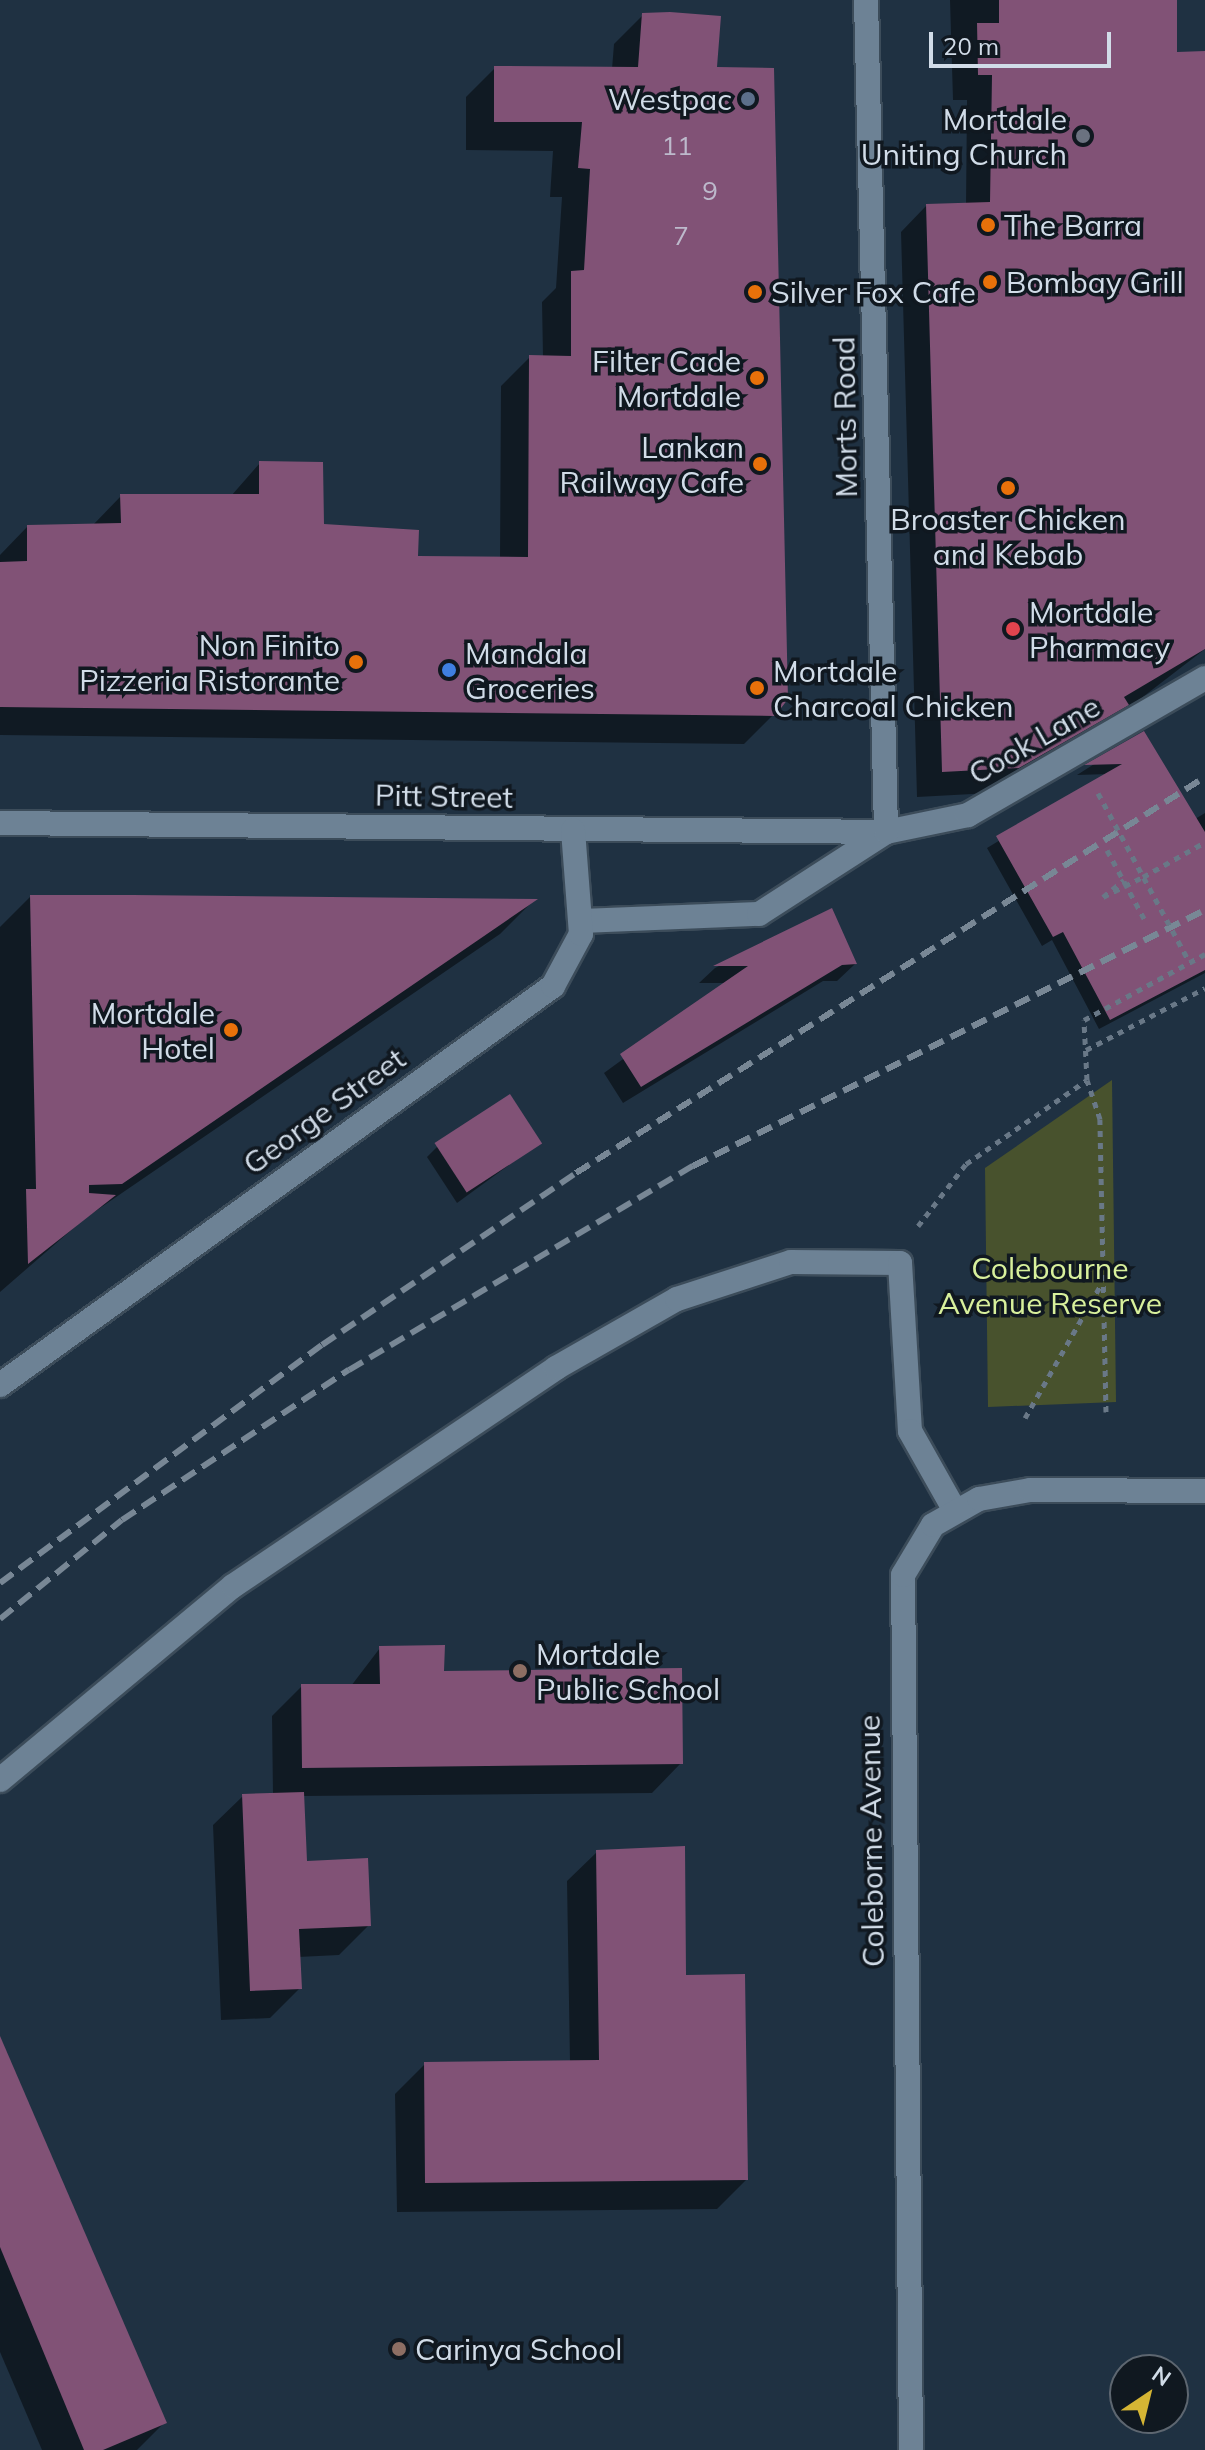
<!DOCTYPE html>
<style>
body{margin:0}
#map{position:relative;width:1205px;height:2450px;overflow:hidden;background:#1f3142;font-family:Mulish,sans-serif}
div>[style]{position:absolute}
.green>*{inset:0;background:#48522d}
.shadow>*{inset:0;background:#0007}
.building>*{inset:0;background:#815276;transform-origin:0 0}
.path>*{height:5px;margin-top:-2.5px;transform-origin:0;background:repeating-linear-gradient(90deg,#697887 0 6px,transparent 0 12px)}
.roads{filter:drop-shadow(2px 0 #3c4c5a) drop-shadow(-2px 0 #3c4c5a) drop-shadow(0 2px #3c4c5a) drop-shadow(0 -2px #3c4c5a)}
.service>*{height:24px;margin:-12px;padding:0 12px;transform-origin:12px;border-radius:12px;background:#6d8295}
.minor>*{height:24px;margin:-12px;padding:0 12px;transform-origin:12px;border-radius:12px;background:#6d8295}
.tertiary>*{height:24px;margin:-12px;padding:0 12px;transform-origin:12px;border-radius:12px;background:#6d8295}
.rail>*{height:6px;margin-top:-3px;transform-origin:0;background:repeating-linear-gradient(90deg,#788795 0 16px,transparent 0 24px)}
.path-bridge>*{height:5px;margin-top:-2.5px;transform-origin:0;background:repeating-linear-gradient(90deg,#697887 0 6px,transparent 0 12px)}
.dots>*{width:22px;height:22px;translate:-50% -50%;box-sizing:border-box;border:4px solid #101820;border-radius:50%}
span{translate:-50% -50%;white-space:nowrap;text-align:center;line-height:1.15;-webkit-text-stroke:7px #101820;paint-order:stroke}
.number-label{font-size:26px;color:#bdbacc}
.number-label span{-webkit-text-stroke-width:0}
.poi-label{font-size:30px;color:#d1dce8}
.right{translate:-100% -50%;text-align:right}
.left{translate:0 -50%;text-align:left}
.street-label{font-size:30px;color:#d1dce8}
.park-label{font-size:30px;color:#d8f09c}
.north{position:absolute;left:1109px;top:2354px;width:80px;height:80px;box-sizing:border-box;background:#101820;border:2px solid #5d6670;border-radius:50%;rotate:35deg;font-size:22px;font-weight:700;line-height:32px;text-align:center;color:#d1dce8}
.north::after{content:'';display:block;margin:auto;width:28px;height:36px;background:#d5b534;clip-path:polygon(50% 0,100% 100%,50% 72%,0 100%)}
.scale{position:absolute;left:929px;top:32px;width:182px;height:36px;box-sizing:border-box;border:4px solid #d1dce8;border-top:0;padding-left:10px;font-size:24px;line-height:28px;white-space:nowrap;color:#d1dce8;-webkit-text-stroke:6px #101820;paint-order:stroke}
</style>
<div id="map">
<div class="green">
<i style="clip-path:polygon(1112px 1080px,1116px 1402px,988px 1407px,985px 1168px)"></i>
</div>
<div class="shadow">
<i style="clip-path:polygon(950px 0,1175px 0,1175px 54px,1205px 53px,1205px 649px,1100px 730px,991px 793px,917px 797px,901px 232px,926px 206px,966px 205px,967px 100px,953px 100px)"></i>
<i style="clip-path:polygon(643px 15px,715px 69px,774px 714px,744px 744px,0 735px,0 555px,27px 527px,92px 526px,121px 496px,231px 496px,260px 463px,322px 526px,416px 558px,500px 559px,501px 386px,530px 357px,543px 357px,542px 302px,556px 288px,562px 197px,550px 197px,553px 151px,466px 150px,466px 97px,495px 68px,612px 69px,614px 44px)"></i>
<i style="clip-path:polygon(1143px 733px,1195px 819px,1205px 813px,1205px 973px,1099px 1029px,1052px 940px,1042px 946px,987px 848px,1109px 774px,1077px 775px)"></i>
<i style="clip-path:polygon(30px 897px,533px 901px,500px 934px,84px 1219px,0 1292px,0 927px)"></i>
<i style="clip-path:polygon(831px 910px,855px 964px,837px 981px,823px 981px,623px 1103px,604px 1073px,727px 983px,699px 983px,715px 968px)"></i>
<i style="clip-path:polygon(539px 1143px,457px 1203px,427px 1157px,437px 1147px)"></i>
<i style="clip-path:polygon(380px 1648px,681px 1763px,652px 1793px,302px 1796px,305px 1863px,369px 1925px,339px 1955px,298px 1957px,300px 1988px,270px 2018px,221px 2020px,213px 1825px,243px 1796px,273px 1795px,272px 1716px,302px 1686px,351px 1686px)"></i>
<i style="clip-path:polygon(597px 1852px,684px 1977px,746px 2180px,717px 2209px,397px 2212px,395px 2094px,425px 2064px,570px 2063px,567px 1881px)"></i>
<i style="clip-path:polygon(0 2042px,165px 2422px,137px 2450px,42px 2450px,0 2352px)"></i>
</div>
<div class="building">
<i style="clip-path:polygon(999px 0,1177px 0,1177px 52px,1205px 51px,1205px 649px,1124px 697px,1129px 705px,1019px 768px,942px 772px,926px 204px,990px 202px,992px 75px,978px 75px,977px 23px,999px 23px)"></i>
<i style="clip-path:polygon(670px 12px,721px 16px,717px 67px,774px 68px,788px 699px,775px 716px,0 707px,0 562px,27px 561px,27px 525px,121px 523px,120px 494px,259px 494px,259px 461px,323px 462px,324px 524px,419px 530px,418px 556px,528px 557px,529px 355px,571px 356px,571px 271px,584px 270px,590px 169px,578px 168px,582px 122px,494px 122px,494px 66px,638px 67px,642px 13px)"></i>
<i style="clip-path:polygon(1144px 731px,1205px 832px,1205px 970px,1110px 1020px,1063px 932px,1053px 937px,996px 836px,1122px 764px,1084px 765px)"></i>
<i style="clip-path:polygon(30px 895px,133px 895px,538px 899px,122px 1184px,89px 1185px,89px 1193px,116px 1195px,28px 1264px,26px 1189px,36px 1189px)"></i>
<i style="clip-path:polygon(832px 908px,857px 964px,842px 965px,641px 1087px,620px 1054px,748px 966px,713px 966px)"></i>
<i style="left:510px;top:1094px;width:59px;height:90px;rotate:57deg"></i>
<i style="clip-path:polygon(445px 1645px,444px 1671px,682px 1668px,683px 1764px,302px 1768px,301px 1684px,380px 1684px,379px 1646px)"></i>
<i style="clip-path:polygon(304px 1792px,307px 1861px,368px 1858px,371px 1926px,299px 1929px,302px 1989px,250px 1991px,242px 1794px)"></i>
<i style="clip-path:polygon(685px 1846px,686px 1975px,745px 1974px,748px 2180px,425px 2183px,424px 2062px,599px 2060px,596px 1850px)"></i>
<i style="clip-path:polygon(0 2036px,167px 2423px,103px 2450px,84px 2450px,0 2247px)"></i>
</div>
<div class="path">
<i style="left:1107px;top:850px;width:82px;rotate:61.6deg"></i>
<i style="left:1143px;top:877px;width:71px;rotate:-29.4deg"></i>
<i style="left:1103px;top:897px;width:27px;rotate:-39deg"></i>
<i style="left:1086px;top:1050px;width:134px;rotate:-27.5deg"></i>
<i style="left:918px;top:1226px;width:78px;rotate:-52.3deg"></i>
<i style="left:966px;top:1164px;width:147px;rotate:-34.8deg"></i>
<i style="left:1106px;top:1412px;width:293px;rotate:-91.2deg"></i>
<i style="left:1100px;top:1119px;width:41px;rotate:-108.4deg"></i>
<i style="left:1087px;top:1080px;width:60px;rotate:-92.9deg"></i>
<i style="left:1084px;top:1020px;width:138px;rotate:-28.6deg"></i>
<i style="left:1025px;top:1418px;width:155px;rotate:-60.3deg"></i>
</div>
<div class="roads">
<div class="service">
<i style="left:581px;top:921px;width:178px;rotate:-2.3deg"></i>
<i style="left:759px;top:914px;width:151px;rotate:-32.8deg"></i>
<i style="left:886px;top:832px;width:84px;rotate:-11.7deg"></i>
<i style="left:968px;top:815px;width:274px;rotate:-30deg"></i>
<i style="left:0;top:1780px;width:303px;rotate:-39.8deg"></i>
<i style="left:233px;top:1586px;width:390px;rotate:-34deg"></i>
<i style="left:556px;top:1368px;width:139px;rotate:-29.7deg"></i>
<i style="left:677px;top:1299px;width:120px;rotate:-18deg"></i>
<i style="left:791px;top:1262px;width:109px;rotate:0.5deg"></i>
<i style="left:900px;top:1263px;width:168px;rotate:86.6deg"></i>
<i style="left:910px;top:1431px;width:90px;rotate:60.6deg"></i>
</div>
<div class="minor">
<i style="left:0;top:823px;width:886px;rotate:0.58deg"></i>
<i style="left:0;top:1385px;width:682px;rotate:-35.81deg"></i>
<i style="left:553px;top:986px;width:59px;rotate:-61.7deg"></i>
<i style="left:581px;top:934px;width:104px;rotate:-94.4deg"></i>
<i style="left:911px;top:2450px;width:875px;rotate:-90.52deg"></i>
<i style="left:903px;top:1575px;width:58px;rotate:-59deg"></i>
<i style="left:933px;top:1525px;width:53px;rotate:-29.5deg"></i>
<i style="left:979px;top:1499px;width:52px;rotate:-10deg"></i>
<i style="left:1030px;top:1490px;width:175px;rotate:0.3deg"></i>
</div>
<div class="tertiary">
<i style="left:866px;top:0;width:832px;rotate:88.62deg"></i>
</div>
</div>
<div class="rail">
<i style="left:0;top:1583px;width:400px;rotate:-36.5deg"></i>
<i style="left:322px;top:1345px;width:307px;rotate:-34.1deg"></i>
<i style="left:576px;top:1173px;width:743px;rotate:-32.19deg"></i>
<i style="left:0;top:1619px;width:157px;rotate:-39.1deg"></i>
<i style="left:122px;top:1520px;width:272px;rotate:-33.5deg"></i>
<i style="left:349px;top:1370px;width:400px;rotate:-30.7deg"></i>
<i style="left:693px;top:1166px;width:572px;rotate:-26.57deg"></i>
</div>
<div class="path-bridge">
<i style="left:1098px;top:793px;width:191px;rotate:61.6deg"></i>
<i style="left:1103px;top:897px;width:45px;rotate:-26.6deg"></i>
</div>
<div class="dots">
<i style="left:748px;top:99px;background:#5c6f8a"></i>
<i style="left:1083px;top:136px;background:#6b7280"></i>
<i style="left:988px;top:225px;background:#e8710a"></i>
<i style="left:990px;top:282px;background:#e8710a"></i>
<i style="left:755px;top:292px;background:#e8710a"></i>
<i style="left:757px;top:378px;background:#e8710a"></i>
<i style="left:760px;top:464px;background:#e8710a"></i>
<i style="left:1008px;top:488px;background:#e8710a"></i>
<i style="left:1013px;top:629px;background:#e0444e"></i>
<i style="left:356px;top:662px;background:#e8710a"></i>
<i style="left:449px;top:670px;background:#3f7fe0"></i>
<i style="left:757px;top:688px;background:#e8710a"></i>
<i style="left:231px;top:1030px;background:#e8710a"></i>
<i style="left:520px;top:1671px;background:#8d6e63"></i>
<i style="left:399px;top:2349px;background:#8d6e63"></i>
</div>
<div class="number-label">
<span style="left:677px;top:146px">11</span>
<span style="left:710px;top:191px">9</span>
<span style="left:681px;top:236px">7</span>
</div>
<div class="poi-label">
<span class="right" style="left:732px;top:99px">Westpac</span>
<span class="right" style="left:1067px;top:136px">Mortdale<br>Uniting Church</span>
<span class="left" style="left:1004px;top:225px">The Barra</span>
<span class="left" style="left:1006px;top:282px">Bombay Grill</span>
<span class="left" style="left:771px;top:292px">Silver Fox Cafe</span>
<span class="right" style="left:741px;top:378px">Filter Cade<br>Mortdale</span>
<span class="right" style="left:744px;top:464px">Lankan<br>Railway Cafe</span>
<span style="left:1008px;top:536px">Broaster Chicken<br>and Kebab</span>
<span class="left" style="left:1029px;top:629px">Mortdale<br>Pharmacy</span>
<span class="right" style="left:340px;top:662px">Non Finito<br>Pizzeria Ristorante</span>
<span class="left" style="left:465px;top:670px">Mandala<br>Groceries</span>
<span class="left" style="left:773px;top:688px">Mortdale<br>Charcoal Chicken</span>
<span class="right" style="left:215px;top:1030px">Mortdale<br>Hotel</span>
<span class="left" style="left:536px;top:1671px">Mortdale<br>Public School</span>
<span class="left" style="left:415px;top:2349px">Carinya School</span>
</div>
<div class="street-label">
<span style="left:845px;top:417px;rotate:-91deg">Morts Road</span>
<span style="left:1034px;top:740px;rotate:-30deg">Cook Lane</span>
<span style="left:444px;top:796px;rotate:1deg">Pitt Street</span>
<span style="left:324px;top:1111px;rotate:-36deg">George Street</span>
<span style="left:871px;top:1841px;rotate:-91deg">Coleborne Avenue</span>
</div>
<div class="park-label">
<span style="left:1050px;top:1285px">Colebourne<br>Avenue Reserve</span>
</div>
<div class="north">N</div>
<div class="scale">20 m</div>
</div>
